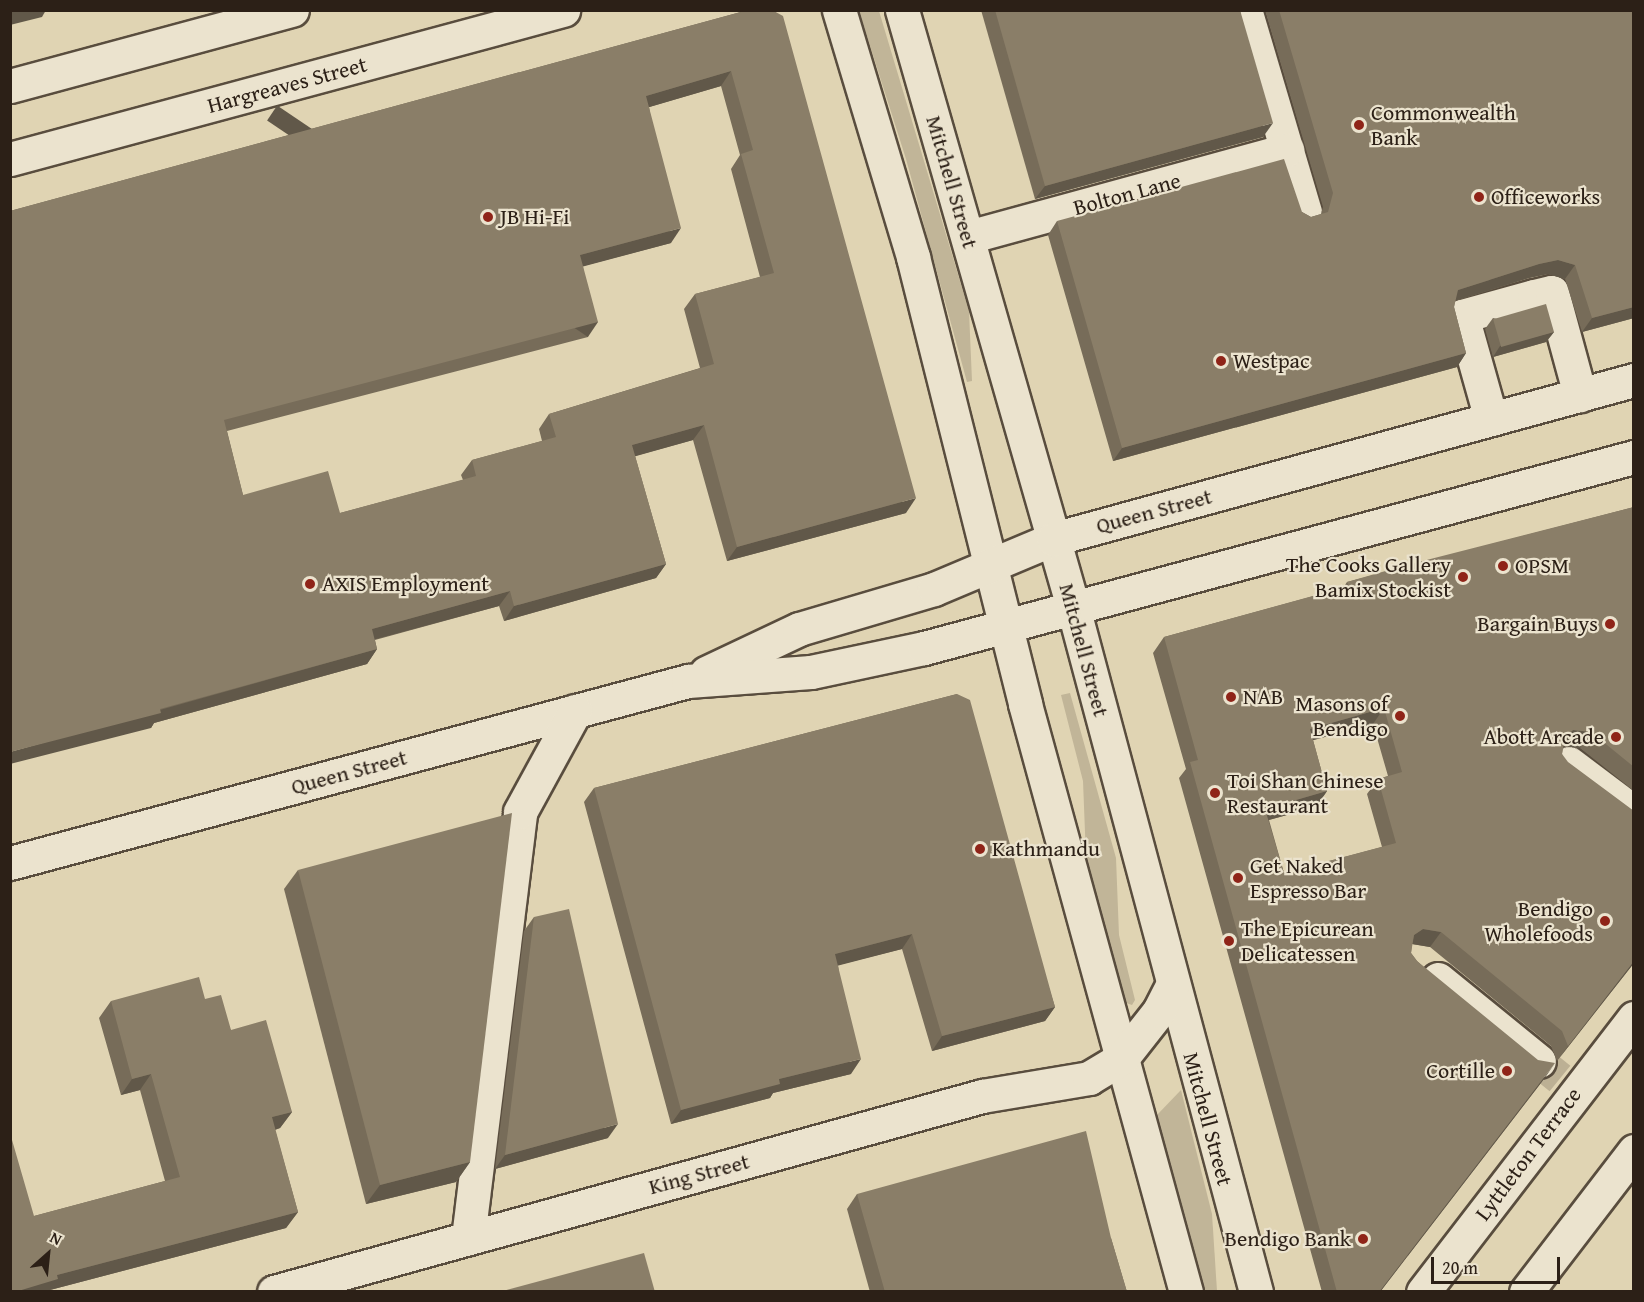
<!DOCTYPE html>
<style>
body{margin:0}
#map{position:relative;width:1644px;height:1302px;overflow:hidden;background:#e0d4b3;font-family:"Gentium Book Plus",serif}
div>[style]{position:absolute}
.green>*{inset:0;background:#c1b598}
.minor-tunnel>*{height:33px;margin-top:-16.5px;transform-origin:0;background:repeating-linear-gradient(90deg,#bcb094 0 33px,transparent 0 49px)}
.roads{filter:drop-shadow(2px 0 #594d3e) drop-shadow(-2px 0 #594d3e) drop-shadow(0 2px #594d3e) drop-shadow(0 -2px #594d3e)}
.minor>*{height:33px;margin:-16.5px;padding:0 16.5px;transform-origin:16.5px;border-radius:16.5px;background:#ebe3ce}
.wall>*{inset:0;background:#776c59}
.shaded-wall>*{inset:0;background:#615849;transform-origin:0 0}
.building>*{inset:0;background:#8a7e68;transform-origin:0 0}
.dots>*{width:16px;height:16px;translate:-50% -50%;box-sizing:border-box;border:3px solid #ebe3ce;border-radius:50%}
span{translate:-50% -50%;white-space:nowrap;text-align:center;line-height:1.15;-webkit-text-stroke:4.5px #ebe3ce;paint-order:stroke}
.street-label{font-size:22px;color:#2c2017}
.poi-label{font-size:22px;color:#2c2017}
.left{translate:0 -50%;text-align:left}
.right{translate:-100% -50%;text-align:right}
.frame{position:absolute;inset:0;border:12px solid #2c2017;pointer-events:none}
.north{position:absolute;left:18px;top:1224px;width:60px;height:60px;-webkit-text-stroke:4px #ebe3ce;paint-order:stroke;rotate:27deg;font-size:16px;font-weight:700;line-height:24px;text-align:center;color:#2c2017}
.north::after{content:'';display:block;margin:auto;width:21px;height:27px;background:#2c2017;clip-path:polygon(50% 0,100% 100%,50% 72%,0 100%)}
.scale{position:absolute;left:1431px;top:1257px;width:129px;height:27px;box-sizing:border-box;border:3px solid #2c2017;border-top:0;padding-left:8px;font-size:18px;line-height:21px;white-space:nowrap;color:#2c2017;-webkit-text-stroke:4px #ebe3ce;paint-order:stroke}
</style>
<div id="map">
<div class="green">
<i style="clip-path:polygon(859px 11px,879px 11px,969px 311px,972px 381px,967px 382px,906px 159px)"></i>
<i style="clip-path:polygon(1070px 693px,1116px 858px,1119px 935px,1135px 1000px,1132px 1005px,1126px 1003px,1086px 858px,1083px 781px,1061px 695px)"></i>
<i style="clip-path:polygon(1181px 1090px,1212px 1214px,1217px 1291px,1204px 1291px,1156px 1116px)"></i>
</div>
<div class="minor-tunnel">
<i style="left:1539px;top:1061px;width:27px;rotate:39deg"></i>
</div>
<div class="roads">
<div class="minor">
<i style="left:839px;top:10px;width:258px;rotate:73.3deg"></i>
<i style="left:913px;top:257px;width:461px;rotate:75.9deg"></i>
<i style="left:1025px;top:704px;width:610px;rotate:74.69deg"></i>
<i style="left:902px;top:10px;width:621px;rotate:74.02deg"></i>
<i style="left:1073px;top:607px;width:709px;rotate:75.04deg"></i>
<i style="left:1247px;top:16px;width:204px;rotate:73.5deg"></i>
<i style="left:10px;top:86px;width:292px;rotate:-15.1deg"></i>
<i style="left:10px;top:159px;width:573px;rotate:-15.08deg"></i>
<i style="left:968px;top:237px;width:331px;rotate:-15.3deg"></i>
<i style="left:1491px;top:419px;width:107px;rotate:-105.7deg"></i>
<i style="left:1462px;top:316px;width:75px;rotate:-15.5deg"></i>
<i style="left:1534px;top:296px;width:18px;rotate:-13deg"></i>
<i style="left:1552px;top:292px;width:107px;rotate:74.8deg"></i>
<i style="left:706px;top:673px;width:103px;rotate:-25.3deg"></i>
<i style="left:799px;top:629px;width:141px;rotate:-16.5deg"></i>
<i style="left:934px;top:589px;width:129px;rotate:-22.8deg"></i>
<i style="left:1053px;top:539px;width:602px;rotate:-15.31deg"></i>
<i style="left:1569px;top:763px;width:81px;rotate:37deg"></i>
<i style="left:10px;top:863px;width:702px;rotate:-15.03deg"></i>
<i style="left:688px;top:681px;width:123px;rotate:-4.2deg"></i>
<i style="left:811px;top:672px;width:116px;rotate:-12deg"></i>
<i style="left:924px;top:648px;width:735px;rotate:-15.06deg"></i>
<i style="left:1438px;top:979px;width:130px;rotate:39.1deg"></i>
<i style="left:468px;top:1238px;width:429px;rotate:-83deg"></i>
<i style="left:520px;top:812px;width:115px;rotate:-61.4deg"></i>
<i style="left:274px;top:1292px;width:735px;rotate:-15.47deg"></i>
<i style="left:982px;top:1096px;width:109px;rotate:-9.5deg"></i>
<i style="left:1089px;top:1078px;width:39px;rotate:-31deg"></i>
<i style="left:1122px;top:1058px;width:60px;rotate:-51.8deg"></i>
<i style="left:1159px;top:1011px;width:29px;rotate:-63deg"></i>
<i style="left:1423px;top:1292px;width:346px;rotate:-52.4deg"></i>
<i style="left:1526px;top:1292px;width:178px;rotate:-52.5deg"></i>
</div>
</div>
<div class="wall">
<i style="clip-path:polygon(evenodd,748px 10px,906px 513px,727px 561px,693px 440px,635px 456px,666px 564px,656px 578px,504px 621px,499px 606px,375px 640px,377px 649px,367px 664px,154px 723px,151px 728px,10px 211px,748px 10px,721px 86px,740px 155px,731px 169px,760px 277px,695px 294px,684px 309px,700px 368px,549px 414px,539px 429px,542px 441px,472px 460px,461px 475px,463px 480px,340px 513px,243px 495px,227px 431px,588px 337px,583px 266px,671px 243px,649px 107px,721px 86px)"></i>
<i style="clip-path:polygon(981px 10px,1240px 10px,1263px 137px,1035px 199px)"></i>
<i style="clip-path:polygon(1265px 10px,1634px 10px,1634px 318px,1582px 332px,1565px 279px,1548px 274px,1529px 278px,1455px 301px,1454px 307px,1466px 353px,1457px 367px,1113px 461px,1048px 235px,1057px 221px,1302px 212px,1311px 217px,1321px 214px,1323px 207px)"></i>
<i style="clip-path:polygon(1493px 318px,1554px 332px,1546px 342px,1493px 357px,1485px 329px)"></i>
<i style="clip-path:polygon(evenodd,1634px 507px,1634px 791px,1580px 748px,1563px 746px,1562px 754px,1634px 963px,1557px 1061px,1551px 1046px,1430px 947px,1412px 944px,1411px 953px,1417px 961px,1544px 1079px,1380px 1292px,1322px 1292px,1179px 778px,1186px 769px,1153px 653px,1164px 637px,1343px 588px,1347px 582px,1634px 507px,1373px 724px,1388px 776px,1378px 779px,1367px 794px,1382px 847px,1284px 873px,1269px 820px,1316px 807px,1327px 791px,1313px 740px,1373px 724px)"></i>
<i style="clip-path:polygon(957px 694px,1055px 1007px,1045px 1021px,932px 1051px,902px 949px,838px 965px,851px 1074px,773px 1093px,770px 1098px,671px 1124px,584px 802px,594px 788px)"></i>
<i style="clip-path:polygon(298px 870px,470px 1162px,456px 1182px,366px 1204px,284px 889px)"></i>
<i style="clip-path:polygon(534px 917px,608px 1138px,495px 1169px,524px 931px)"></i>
<i style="clip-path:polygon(205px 999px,231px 1030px,292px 1112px,280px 1128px,275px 1130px,298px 1212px,286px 1228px,50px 1290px,50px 1292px,10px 1292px,34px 1216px,165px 1181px,140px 1090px,121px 1095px,99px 1018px,111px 1001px)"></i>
<i style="clip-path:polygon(857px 1194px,1111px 1238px,1127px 1292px,870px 1292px,847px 1209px)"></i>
</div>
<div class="shaded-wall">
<i style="clip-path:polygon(18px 10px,46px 10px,42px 17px,10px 25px,10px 12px)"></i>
<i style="clip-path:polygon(731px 71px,721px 86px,636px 111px,646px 96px)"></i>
<i style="clip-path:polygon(1273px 123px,1263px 137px,1035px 199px,1045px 186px)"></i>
<i style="clip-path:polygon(681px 228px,671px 243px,570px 270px,580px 255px)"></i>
<i style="clip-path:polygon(1558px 260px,1575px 265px,1565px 279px,1548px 274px,1529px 278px,1448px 303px,1458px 290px,1539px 264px)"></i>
<i style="clip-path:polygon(1634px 307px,1634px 318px,1582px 332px,1592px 318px)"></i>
<i style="left:598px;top:322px;width:18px;height:387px;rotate:124deg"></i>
<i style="clip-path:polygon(1554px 332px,1546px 342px,1493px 357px,1500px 346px)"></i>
<i style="clip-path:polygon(1466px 353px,1457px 367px,1113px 461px,1122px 448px)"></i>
<i style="clip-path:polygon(704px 425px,693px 440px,622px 460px,632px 445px)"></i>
<i style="clip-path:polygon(916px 498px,906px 513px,727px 561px,737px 547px)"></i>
<i style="clip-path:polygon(666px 564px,656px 578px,504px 621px,514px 606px)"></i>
<i style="clip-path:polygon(510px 591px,499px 606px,361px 643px,372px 629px)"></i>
<i style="clip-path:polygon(377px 649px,367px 664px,154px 723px,151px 728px,10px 764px,10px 752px)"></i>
<i style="clip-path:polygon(1384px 708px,1373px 724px,1299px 744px,1310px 729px)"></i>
<i style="clip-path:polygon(1573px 730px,1591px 732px,1580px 748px,1562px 746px,1565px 737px)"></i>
<i style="clip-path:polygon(1327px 791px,1316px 807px,1254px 824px,1265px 809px)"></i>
<i style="clip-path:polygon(1423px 929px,1441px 932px,1430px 947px,1412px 944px,1414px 935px)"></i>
<i style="clip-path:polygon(912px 934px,902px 949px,825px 969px,835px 954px)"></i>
<i style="clip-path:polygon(1634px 961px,1634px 963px,1557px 1061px,1568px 1046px)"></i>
<i style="clip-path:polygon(1055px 1007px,1045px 1021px,932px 1051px,942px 1036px)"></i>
<i style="clip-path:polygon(861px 1059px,851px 1074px,773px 1093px,770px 1098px,671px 1124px,681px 1110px,779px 1079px)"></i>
<i style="clip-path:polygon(1555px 1063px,1544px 1079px,1380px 1292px,1379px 1292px)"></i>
<i style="clip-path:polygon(151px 1074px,140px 1090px,121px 1095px,132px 1079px)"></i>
<i style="clip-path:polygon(292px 1112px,280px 1128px,261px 1134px,272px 1117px)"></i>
<i style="clip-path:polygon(618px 1124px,608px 1138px,495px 1169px,505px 1155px)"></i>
<i style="clip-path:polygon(470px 1162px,456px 1182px,366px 1204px,380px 1185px)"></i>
<i style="clip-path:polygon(298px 1212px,286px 1228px,50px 1290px,50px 1292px,15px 1292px,57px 1275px)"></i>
</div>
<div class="building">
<i style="clip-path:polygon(evenodd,748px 10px,772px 10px,783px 16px,916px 498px,737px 547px,704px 425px,632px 445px,666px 564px,514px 606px,510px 591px,372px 629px,377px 649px,160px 709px,161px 713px,10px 752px,10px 211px,748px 10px,731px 71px,753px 150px,741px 154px,774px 273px,695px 294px,714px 364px,549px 414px,556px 437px,472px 460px,476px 476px,340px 513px,328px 471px,243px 495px,224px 420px,598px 322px,580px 255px,681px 228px,646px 96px,731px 71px)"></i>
<i style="clip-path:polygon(995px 10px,1240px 10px,1273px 123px,1045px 186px)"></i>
<i style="clip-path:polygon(1279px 10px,1634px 10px,1634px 307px,1592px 318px,1575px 265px,1558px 260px,1539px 264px,1458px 290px,1454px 307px,1466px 353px,1122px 448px,1057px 221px,1284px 159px,1302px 212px,1311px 217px,1328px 212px,1333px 193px)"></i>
<i style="left:1546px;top:304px;width:29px;height:55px;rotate:74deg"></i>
<i style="clip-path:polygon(evenodd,1634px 507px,1634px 767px,1591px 732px,1573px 730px,1565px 737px,1562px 754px,1568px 762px,1634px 811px,1634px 961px,1568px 1046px,1562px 1031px,1441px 932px,1423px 929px,1414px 935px,1411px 953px,1417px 961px,1538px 1060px,1555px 1063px,1379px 1292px,1337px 1292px,1190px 762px,1198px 760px,1164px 637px,1349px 586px,1347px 582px,1403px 566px,1634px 507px,1384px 708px,1402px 772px,1378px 779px,1396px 843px,1284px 873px,1265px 809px,1327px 791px,1310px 729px,1384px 708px)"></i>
<i style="clip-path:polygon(957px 694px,970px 700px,1055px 1007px,942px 1036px,912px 934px,835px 954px,861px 1059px,779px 1079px,780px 1084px,681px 1110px,594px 788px)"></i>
<i style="clip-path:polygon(512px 813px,470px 1162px,380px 1185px,298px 870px)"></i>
<i style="clip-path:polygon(569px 909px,618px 1124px,505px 1155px,534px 917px)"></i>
<i style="clip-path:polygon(199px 977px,205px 999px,221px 995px,231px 1030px,266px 1020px,292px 1112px,272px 1117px,298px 1212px,57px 1275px,58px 1279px,15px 1292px,10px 1292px,10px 1133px,34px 1216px,180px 1177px,151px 1074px,132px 1079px,111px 1001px)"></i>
<i style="clip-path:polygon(1086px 1131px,1111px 1238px,1127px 1292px,885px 1292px,857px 1194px)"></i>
<i style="clip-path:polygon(644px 1253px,655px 1292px,499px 1292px)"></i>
</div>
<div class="dots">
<i style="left:1359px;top:125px;background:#8f2418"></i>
<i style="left:1479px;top:197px;background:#8f2418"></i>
<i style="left:488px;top:217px;background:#8f2418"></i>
<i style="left:1221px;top:361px;background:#8f2418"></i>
<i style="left:1503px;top:566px;background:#8f2418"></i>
<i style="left:1463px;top:577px;background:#8f2418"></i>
<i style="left:310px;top:584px;background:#8f2418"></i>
<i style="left:1610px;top:624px;background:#8f2418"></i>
<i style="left:1231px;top:697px;background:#8f2418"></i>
<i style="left:1400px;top:716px;background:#8f2418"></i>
<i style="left:1616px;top:737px;background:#8f2418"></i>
<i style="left:1215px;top:793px;background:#8f2418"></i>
<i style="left:980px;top:849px;background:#8f2418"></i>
<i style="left:1238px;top:878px;background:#8f2418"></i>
<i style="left:1605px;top:921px;background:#8f2418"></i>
<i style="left:1229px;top:941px;background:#8f2418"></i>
<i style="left:1507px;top:1071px;background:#8f2418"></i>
<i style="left:1363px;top:1239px;background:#8f2418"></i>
</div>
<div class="street-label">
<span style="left:287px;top:85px;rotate:-15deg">Hargreaves Street</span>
<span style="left:952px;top:182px;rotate:74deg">Mitchell Street</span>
<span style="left:1127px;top:194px;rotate:-15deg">Bolton Lane</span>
<span style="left:1154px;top:511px;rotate:-15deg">Queen Street</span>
<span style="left:1084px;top:650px;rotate:75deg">Mitchell Street</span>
<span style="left:349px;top:772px;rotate:-15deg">Queen Street</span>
<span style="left:1208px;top:1119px;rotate:75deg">Mitchell Street</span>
<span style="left:1528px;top:1154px;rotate:-53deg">Lyttleton Terrace</span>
<span style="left:699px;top:1174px;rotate:-15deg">King Street</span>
</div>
<div class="poi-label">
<span class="left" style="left:1371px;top:125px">Commonwealth<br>Bank</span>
<span class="left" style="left:1491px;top:197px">Officeworks</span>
<span class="left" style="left:500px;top:217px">JB Hi-Fi</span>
<span class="left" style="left:1233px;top:361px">Westpac</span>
<span class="right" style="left:1451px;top:577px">The Cooks Gallery<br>Bamix Stockist</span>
<span class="left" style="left:1515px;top:566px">OPSM</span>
<span class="left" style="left:322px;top:584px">AXIS Employment</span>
<span class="right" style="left:1598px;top:624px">Bargain Buys</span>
<span class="left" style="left:1243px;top:697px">NAB</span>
<span class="right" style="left:1388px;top:716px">Masons of<br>Bendigo</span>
<span class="right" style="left:1604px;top:737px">Abott Arcade</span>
<span class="left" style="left:1227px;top:793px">Toi Shan Chinese<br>Restaurant</span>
<span class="left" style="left:992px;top:849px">Kathmandu</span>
<span class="left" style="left:1250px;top:878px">Get Naked<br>Espresso Bar</span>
<span class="right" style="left:1593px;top:921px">Bendigo<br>Wholefoods</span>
<span class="left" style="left:1241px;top:941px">The Epicurean<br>Delicatessen</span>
<span class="right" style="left:1495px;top:1071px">Cortille</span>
<span class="right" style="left:1351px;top:1239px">Bendigo Bank</span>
</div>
<div class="frame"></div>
<div class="north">N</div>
<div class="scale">20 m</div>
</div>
